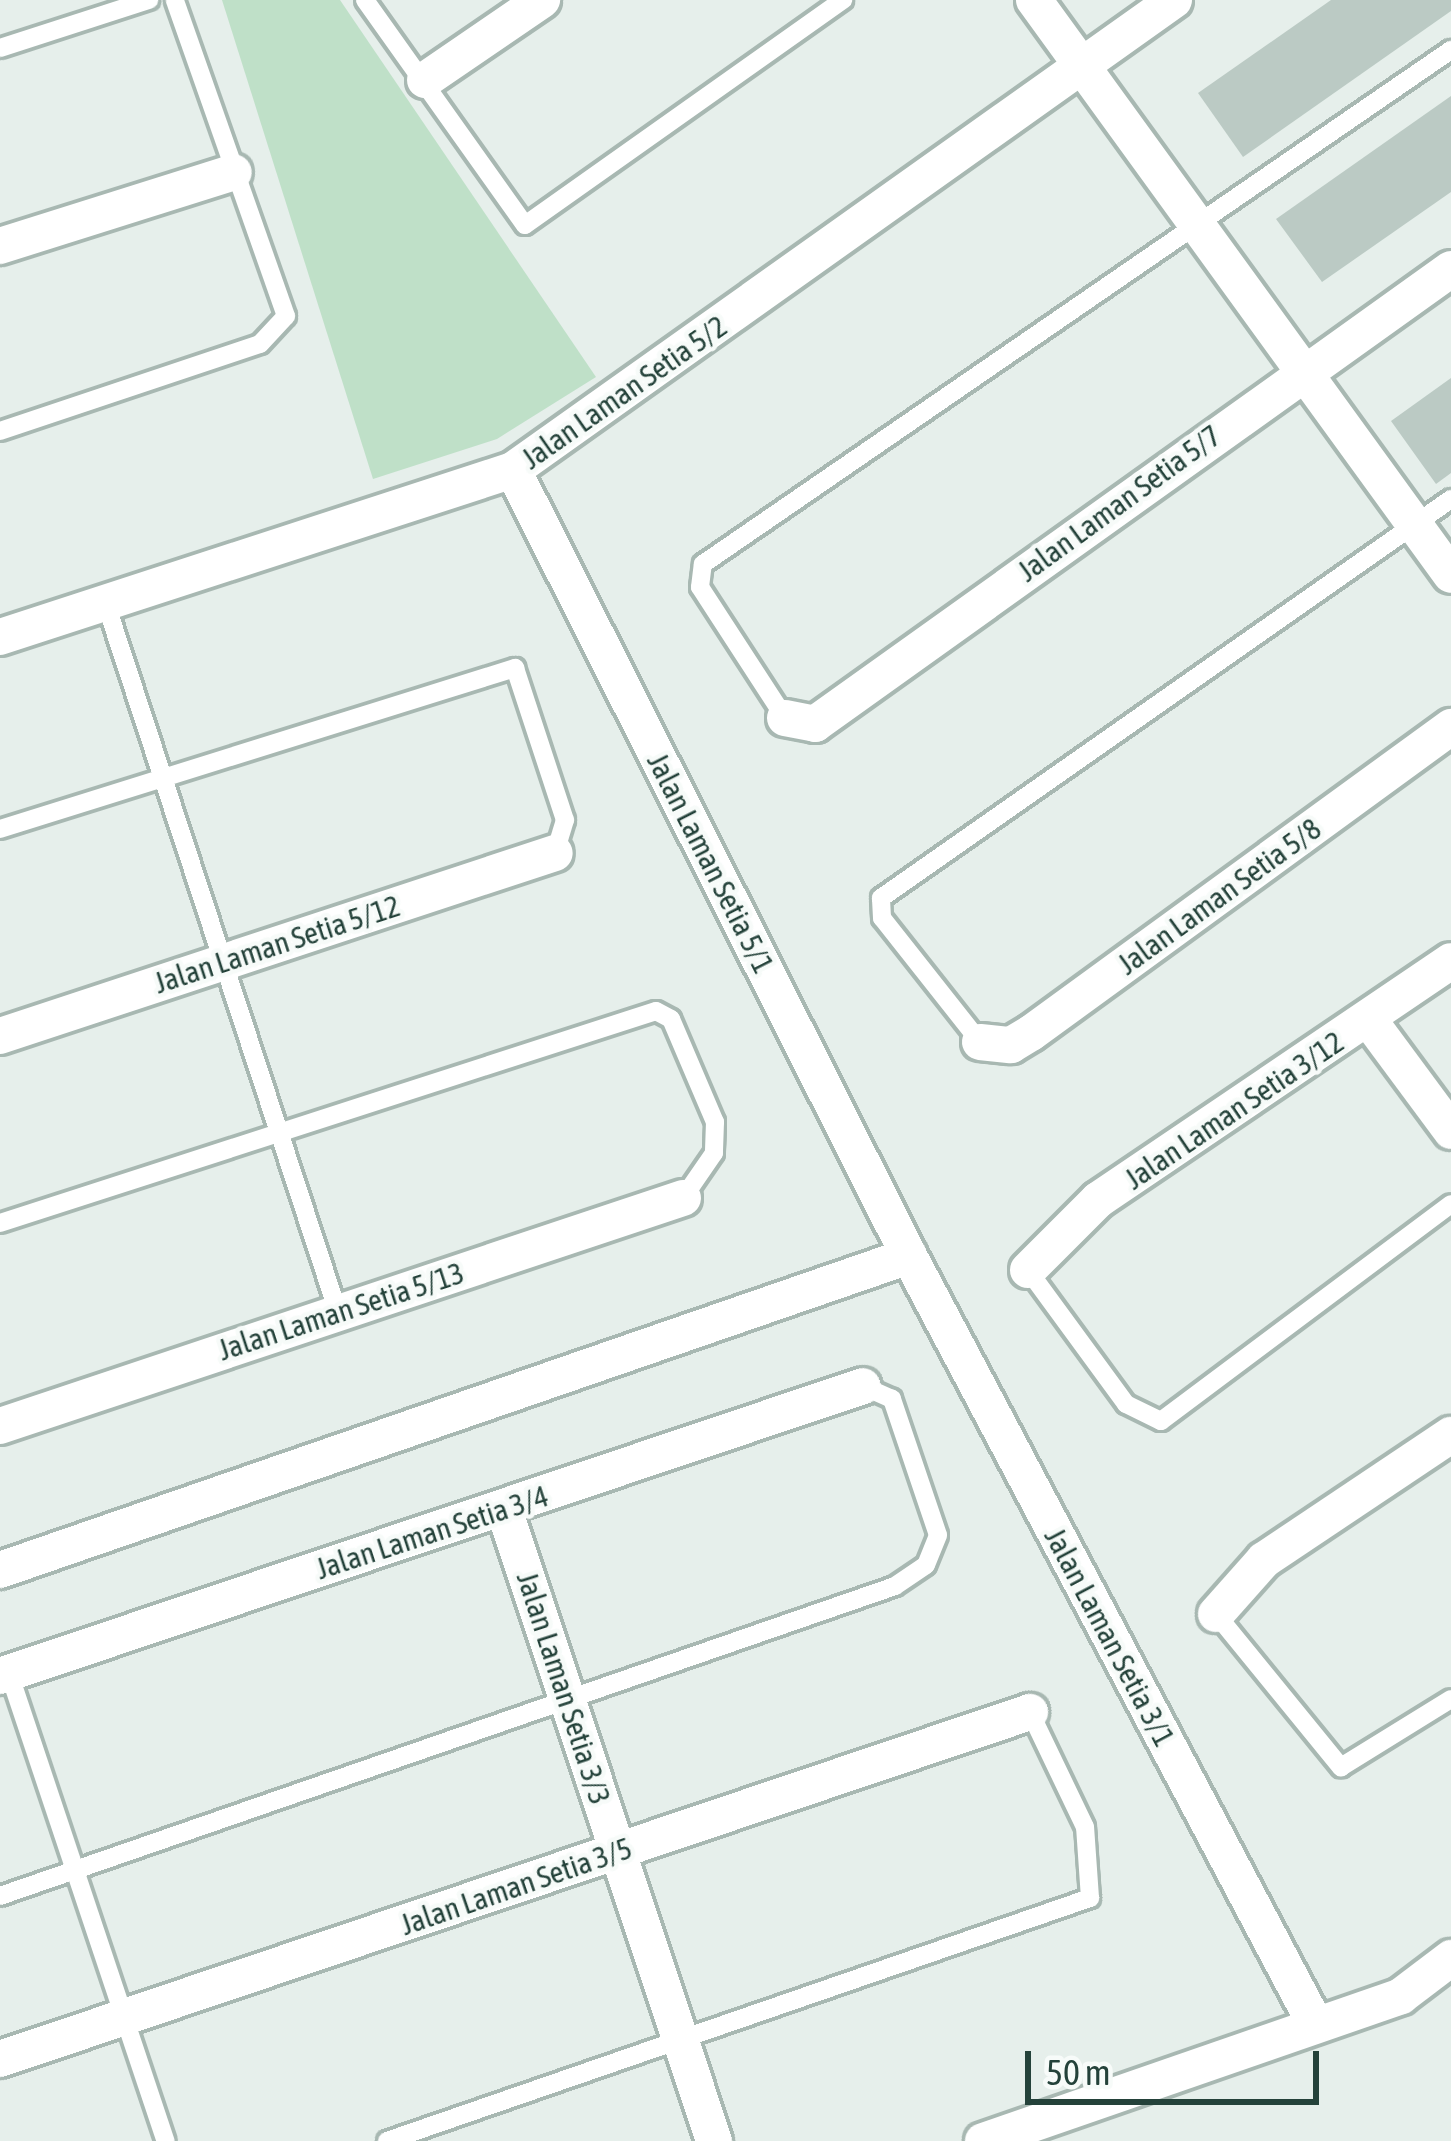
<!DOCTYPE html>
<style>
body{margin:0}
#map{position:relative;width:1451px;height:2141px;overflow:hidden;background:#e6efeb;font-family:"Asap Condensed",sans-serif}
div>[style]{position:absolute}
.green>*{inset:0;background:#bfe0c8}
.building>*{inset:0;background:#bbcac4}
.roads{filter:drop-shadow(3px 0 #a8b8b2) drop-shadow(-3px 0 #a8b8b2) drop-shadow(0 3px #a8b8b2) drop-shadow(0 -3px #a8b8b2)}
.service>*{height:18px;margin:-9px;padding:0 9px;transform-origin:9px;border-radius:9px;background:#fff}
.minor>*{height:36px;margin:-18px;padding:0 18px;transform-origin:18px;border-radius:18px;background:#fff}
.tertiary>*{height:36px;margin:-18px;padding:0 18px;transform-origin:18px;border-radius:18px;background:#fff}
span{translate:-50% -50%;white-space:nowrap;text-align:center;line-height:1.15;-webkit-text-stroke:9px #f7fbf9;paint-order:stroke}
.street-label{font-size:30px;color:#24423a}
.scale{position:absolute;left:1025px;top:2051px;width:294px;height:54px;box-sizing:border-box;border:6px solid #24423a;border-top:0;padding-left:15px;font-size:36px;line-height:42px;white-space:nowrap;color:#24423a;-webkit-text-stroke:9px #f7fbf9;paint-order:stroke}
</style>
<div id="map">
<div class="green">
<i style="clip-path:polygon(222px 0,340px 0,596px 377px,497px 439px,373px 479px)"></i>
</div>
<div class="building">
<i style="clip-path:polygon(1331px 0,1451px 0,1451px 11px,1243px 157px,1198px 93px)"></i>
<i style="clip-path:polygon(1451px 96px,1451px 192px,1322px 282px,1276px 219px)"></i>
<i style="clip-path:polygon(1451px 378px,1451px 473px,1436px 484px,1391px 421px)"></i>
</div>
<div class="roads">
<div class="service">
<i style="left:365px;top:0;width:276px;rotate:54.6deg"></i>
<i style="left:525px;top:225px;width:390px;rotate:-35.3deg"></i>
<i style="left:0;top:48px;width:157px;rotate:-17.9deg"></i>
<i style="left:0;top:431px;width:274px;rotate:-18.5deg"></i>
<i style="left:260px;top:344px;width:38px;rotate:-47deg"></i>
<i style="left:286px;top:316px;width:335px;rotate:-109.4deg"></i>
<i style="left:106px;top:604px;width:745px;rotate:71.86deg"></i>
<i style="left:785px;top:718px;width:156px;rotate:-123deg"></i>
<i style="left:700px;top:587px;width:23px;rotate:-83deg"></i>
<i style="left:703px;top:564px;width:908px;rotate:-34.5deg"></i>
<i style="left:0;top:829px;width:540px;rotate:-17.36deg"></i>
<i style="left:515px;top:668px;width:160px;rotate:71.8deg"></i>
<i style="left:565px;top:820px;width:34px;rotate:107deg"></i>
<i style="left:980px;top:1042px;width:158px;rotate:-128.3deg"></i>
<i style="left:882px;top:918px;width:20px;rotate:-93deg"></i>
<i style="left:881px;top:898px;width:696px;rotate:-34.99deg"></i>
<i style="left:0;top:1223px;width:689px;rotate:-17.91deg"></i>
<i style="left:656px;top:1011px;width:17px;rotate:28deg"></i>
<i style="left:671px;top:1019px;width:112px;rotate:66.9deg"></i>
<i style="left:715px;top:1122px;width:31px;rotate:92deg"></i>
<i style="left:714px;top:1153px;width:55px;rotate:124.6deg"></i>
<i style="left:1028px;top:1270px;width:166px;rotate:53.8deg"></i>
<i style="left:1126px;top:1404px;width:39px;rotate:26deg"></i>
<i style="left:1161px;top:1421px;width:362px;rotate:-36.8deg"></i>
<i style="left:1216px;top:1614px;width:198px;rotate:50.8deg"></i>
<i style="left:1341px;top:1767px;width:129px;rotate:-31.7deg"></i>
<i style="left:9px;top:1673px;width:494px;rotate:71.5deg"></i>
<i style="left:0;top:1896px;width:947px;rotate:-19.1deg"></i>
<i style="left:895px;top:1586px;width:37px;rotate:-34deg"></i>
<i style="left:926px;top:1565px;width:32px;rotate:-68deg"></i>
<i style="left:938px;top:1535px;width:144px;rotate:-108.7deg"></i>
<i style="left:892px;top:1399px;width:32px;rotate:-156deg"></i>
<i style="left:387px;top:2141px;width:744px;rotate:-19.07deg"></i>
<i style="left:1090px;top:1898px;width:71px;rotate:-94deg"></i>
<i style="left:1085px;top:1827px;width:127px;rotate:-115.6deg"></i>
</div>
<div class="minor">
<i style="left:1034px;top:0;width:710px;rotate:54.05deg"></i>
<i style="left:425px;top:80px;width:142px;rotate:-34.4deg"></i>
<i style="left:0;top:246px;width:245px;rotate:-17.5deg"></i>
<i style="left:0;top:637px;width:539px;rotate:-18.03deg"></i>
<i style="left:513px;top:470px;width:811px;rotate:-35.41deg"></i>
<i style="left:785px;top:718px;width:31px;rotate:11deg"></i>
<i style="left:815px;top:724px;width:782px;rotate:-35.58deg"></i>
<i style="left:1369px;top:1020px;width:138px;rotate:53.5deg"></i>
<i style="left:0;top:1036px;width:584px;rotate:-18.25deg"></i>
<i style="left:980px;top:1042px;width:31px;rotate:6deg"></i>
<i style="left:1011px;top:1045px;width:23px;rotate:-31deg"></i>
<i style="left:1031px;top:1033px;width:520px;rotate:-36.08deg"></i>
<i style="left:1028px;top:1270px;width:99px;rotate:-45deg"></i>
<i style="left:1098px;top:1200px;width:426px;rotate:-34.1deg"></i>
<i style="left:0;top:1426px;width:720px;rotate:-18.46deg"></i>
<i style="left:504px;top:1509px;width:666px;rotate:71.62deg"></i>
<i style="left:1216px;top:1614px;width:72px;rotate:-48.4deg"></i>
<i style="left:1264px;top:1560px;width:225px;rotate:-33.8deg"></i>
<i style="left:0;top:1676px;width:910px;rotate:-18.57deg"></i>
<i style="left:0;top:2059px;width:1087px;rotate:-18.62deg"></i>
<i style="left:983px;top:2141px;width:442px;rotate:-19.1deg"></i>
<i style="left:1401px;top:1996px;width:63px;rotate:-37.2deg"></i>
</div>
<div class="tertiary">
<i style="left:513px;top:470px;width:880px;rotate:63.26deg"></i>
<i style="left:909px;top:1256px;width:862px;rotate:62.13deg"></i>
<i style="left:0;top:1570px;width:962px;rotate:-19.06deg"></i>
</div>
</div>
<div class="street-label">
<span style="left:624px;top:392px;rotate:-35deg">Jalan Laman Setia 5/2</span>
<span style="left:1119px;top:503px;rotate:-36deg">Jalan Laman Setia 5/7</span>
<span style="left:711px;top:863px;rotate:63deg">Jalan Laman Setia 5/1</span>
<span style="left:1219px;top:896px;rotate:-36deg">Jalan Laman Setia 5/8</span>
<span style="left:277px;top:944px;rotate:-18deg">Jalan Laman Setia 5/12</span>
<span style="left:1234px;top:1110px;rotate:-34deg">Jalan Laman Setia 3/12</span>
<span style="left:341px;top:1311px;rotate:-18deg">Jalan Laman Setia 5/13</span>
<span style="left:432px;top:1532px;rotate:-18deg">Jalan Laman Setia 3/4</span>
<span style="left:1110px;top:1637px;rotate:62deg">Jalan Laman Setia 3/1</span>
<span style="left:564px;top:1688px;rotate:72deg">Jalan Laman Setia 3/3</span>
<span style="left:516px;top:1886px;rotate:-19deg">Jalan Laman Setia 3/5</span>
</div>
<div class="scale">50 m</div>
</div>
